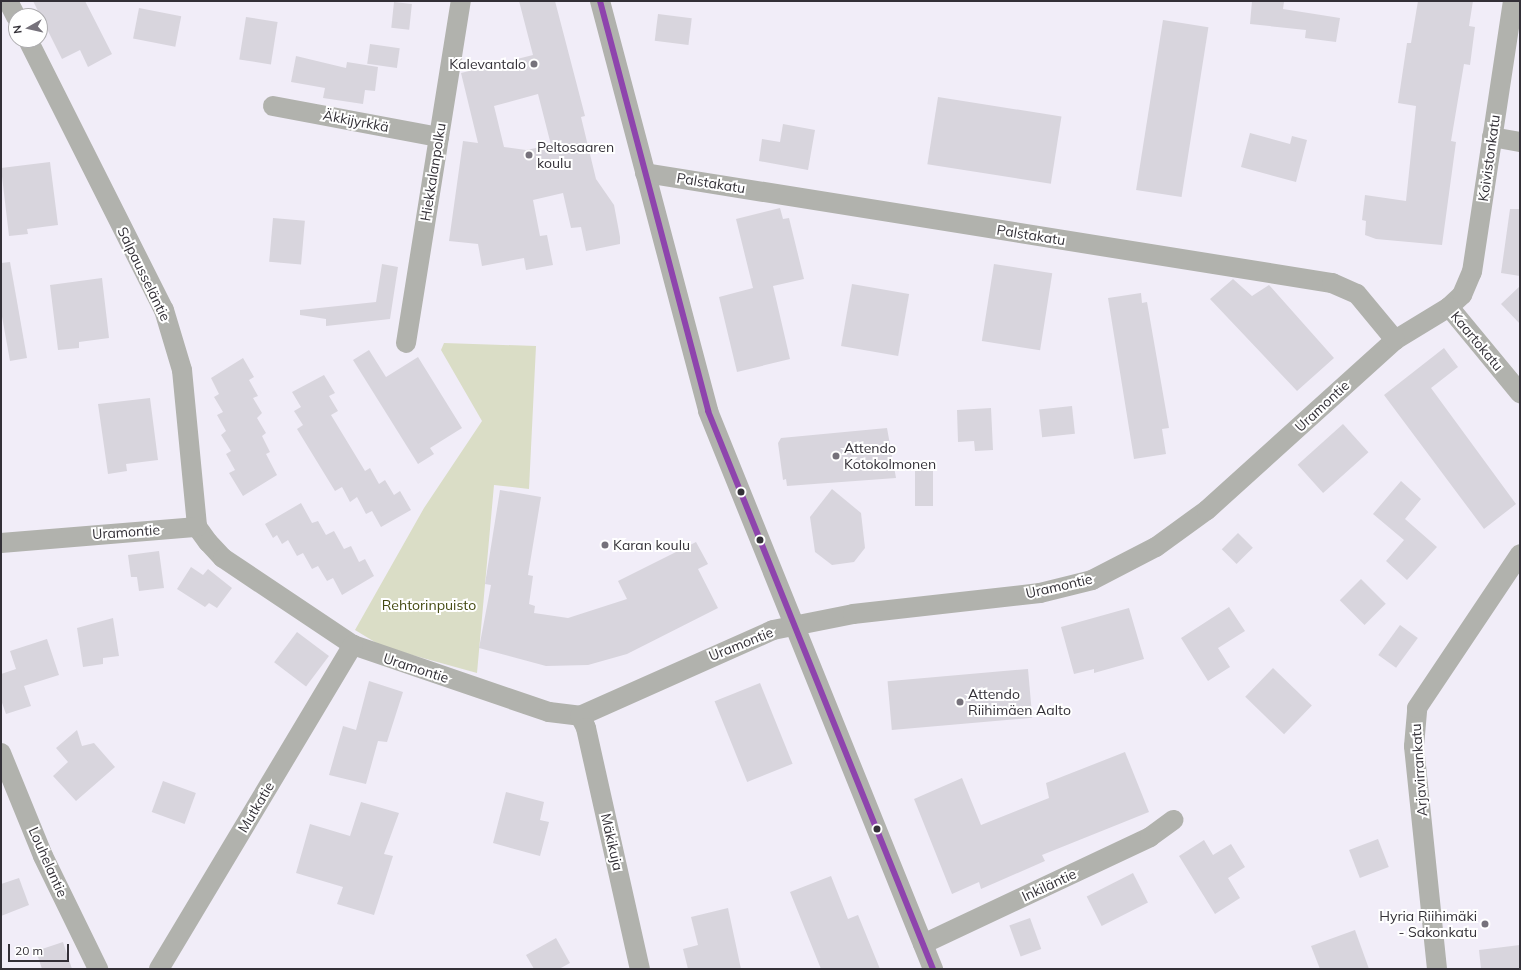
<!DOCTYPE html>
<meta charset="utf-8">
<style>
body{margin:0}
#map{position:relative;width:1521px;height:970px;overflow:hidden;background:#f1edf8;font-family:Mulish,sans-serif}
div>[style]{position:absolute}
.green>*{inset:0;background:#daddc6}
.building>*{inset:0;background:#d8d5dd;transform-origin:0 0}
.minor>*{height:20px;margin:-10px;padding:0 10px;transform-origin:10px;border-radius:10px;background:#b1b2ad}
.bus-1>*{height:6px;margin:-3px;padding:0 3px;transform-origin:3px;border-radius:3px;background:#8e44ad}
.dots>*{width:11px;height:11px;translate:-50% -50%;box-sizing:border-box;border:2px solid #fff;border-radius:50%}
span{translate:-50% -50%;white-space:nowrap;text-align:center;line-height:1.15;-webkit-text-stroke:4px #fff;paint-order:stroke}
.poi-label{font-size:14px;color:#333037}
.right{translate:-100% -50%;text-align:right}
.left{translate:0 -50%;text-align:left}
.street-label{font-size:14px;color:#333037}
.park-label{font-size:14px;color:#434910}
.frame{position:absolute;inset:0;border:2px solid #333037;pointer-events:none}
.north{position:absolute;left:8px;top:8px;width:40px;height:40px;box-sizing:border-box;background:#fff;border:1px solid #adacaf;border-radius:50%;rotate:262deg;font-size:11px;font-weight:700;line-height:16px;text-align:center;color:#333037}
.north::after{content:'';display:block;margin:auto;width:14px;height:18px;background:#76727b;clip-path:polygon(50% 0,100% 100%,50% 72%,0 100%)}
.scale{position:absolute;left:8px;top:944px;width:61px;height:18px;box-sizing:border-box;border:2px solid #333037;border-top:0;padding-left:5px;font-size:12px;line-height:14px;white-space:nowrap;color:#333037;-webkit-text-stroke:3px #fff;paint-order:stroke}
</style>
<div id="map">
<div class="green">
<i style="clip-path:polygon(444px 343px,536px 346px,529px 489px,494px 485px,477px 673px,383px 647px,355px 630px,424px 508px,482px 421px,441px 350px)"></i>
</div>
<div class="building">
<i style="clip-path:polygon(33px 1px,85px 1px,112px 54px,88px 67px,80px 50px,62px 59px)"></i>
<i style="clip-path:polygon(evenodd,519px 1px,555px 1px,585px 116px,581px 117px,596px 179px,614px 205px,620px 237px,620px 244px,586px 251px,581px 227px,571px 228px,563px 193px,533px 200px,540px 236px,547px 235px,553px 265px,526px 270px,524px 258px,482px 266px,478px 244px,449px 241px,463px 141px,478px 143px,461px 73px,533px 55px,519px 1px,538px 94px,551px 145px,526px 150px,504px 147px,494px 106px,538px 94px)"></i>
<i style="clip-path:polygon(1252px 1px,1284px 2px,1283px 9px,1340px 18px,1336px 42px,1305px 38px,1306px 30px,1250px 24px)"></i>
<i style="clip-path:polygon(1418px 1px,1473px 1px,1469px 26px,1475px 27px,1470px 65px,1464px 64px,1451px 141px,1456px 142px,1442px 245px,1376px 239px,1365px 235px,1366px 221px,1362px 220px,1365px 195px,1406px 201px,1416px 106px,1398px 103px,1407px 43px,1411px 43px)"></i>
<i style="left:394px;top:2px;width:18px;height:26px;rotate:6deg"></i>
<i style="left:139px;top:8px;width:43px;height:31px;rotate:11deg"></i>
<i style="left:658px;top:14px;width:34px;height:27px;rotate:7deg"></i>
<i style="left:246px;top:17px;width:32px;height:43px;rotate:9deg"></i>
<i style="left:1163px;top:20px;width:46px;height:172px;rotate:9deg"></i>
<i style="left:370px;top:44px;width:30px;height:20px;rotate:8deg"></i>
<i style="clip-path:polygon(296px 56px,346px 68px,347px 62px,378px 67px,375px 91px,365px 90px,363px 104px,323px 98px,325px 88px,291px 82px)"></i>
<i style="left:938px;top:97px;width:125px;height:68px;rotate:9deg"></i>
<i style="clip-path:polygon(783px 124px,815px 130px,808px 170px,759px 161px,762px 139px,780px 142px)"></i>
<i style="clip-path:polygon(1250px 133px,1290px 144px,1292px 136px,1307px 140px,1296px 182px,1241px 167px)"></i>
<i style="clip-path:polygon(50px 162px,58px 225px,27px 229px,28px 234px,9px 236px,1px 168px)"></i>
<i style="clip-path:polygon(780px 208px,783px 219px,789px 218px,804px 279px,773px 286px,790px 359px,737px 372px,719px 297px,753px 288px,736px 219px)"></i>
<i style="clip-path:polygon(1510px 209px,1520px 209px,1520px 276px,1501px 273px)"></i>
<i style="left:273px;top:218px;width:32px;height:44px;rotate:5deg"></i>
<i style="clip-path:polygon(10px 262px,27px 358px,10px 361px,1px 311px,1px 263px)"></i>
<i style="clip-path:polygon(382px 264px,398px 267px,390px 319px,326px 326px,326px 319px,300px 315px,300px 310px,376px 302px)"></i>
<i style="left:994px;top:264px;width:59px;height:78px;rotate:9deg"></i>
<i style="clip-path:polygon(102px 278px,109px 338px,79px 342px,79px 348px,58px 350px,50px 285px)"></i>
<i style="clip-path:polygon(1233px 279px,1252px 296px,1269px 285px,1334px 358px,1297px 391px,1210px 299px)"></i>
<i style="left:852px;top:284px;width:58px;height:63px;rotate:10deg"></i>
<i style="clip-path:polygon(1520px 286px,1520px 324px,1501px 304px)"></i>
<i style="clip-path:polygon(1141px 293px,1142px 303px,1147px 302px,1169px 428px,1162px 429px,1166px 454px,1134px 459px,1108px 298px)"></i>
<i style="clip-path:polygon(1444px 348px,1458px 367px,1431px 388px,1516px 504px,1484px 529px,1384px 395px)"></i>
<i style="clip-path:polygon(369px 350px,386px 377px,418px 357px,462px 428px,430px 448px,434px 454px,418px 464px,353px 360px)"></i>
<i style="clip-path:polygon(243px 358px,254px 377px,249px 380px,258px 396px,253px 398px,262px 413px,257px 418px,266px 433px,262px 436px,270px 452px,266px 454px,277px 475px,243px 496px,229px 473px,235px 470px,226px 454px,231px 451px,221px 435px,226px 431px,217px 415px,223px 412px,214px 397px,219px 394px,211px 378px)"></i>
<i style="clip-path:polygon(324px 375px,335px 393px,329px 396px,338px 411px,331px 415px,365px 471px,370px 468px,379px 484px,385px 480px,394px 495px,400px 491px,411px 510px,381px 527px,372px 511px,366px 514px,357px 497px,350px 502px,342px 487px,335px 491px,297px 429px,303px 425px,294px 411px,301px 407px,292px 392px)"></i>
<i style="clip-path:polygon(150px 398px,158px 460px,126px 464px,127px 471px,108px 474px,98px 404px)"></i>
<i style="left:1072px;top:406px;width:28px;height:33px;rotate:84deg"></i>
<i style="clip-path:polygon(991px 408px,993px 450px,975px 451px,974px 441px,958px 442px,957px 410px)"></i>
<i style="left:1343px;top:424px;width:38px;height:61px;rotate:48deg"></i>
<i style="clip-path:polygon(887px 428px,896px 478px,787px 486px,786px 479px,783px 480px,778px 443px,781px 438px)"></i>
<i style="left:915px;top:467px;width:18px;height:39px"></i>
<i style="clip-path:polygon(1401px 481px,1421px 499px,1405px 519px,1437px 547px,1407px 580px,1386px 561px,1404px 540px,1373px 514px)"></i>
<i style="clip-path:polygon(832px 489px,861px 513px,865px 548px,854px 562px,832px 565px,815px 552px,810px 517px)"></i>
<i style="clip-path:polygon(500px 490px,541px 497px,528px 575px,533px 576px,529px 604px,535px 606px,534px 613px,568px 618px,627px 599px,618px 581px,696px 542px,708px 564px,698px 569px,718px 608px,627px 654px,588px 665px,546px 666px,479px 648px,491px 585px,485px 584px)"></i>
<i style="clip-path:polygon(301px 503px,312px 523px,318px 521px,326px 535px,334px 531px,344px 549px,351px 546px,359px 562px,365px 559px,374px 576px,342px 595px,333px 578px,327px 581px,318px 566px,312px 569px,303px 553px,297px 556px,288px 540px,282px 544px,277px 535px,273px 538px,265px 524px)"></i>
<i style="left:1238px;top:533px;width:21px;height:23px;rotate:45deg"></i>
<i style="clip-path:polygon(159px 551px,164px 588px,139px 591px,137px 577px,131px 577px,128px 555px)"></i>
<i style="clip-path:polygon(191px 567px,203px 575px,208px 569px,232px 588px,217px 608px,209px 603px,205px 607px,177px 589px)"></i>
<i style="left:1361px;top:579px;width:35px;height:30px;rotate:45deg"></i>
<i style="clip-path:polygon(1229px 607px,1245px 631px,1218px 648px,1230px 667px,1208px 681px,1181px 638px)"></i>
<i style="clip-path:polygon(1129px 608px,1144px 659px,1094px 673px,1094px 669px,1074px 674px,1061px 627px)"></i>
<i style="clip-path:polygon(113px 618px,119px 656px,103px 658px,103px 664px,83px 667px,77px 628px)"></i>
<i style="left:1400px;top:625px;width:22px;height:37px;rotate:36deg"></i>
<i style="left:297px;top:632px;width:40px;height:38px;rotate:37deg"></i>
<i style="clip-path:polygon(47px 639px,59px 675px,24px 686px,31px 706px,6px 714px,1px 700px,1px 674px,16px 669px,10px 651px)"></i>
<i style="left:1273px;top:668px;width:54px;height:40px;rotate:44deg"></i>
<i style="left:1028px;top:669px;width:49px;height:141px;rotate:85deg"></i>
<i style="clip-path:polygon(369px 681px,403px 692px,387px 742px,378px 741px,366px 784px,329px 775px,343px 726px,356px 730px)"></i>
<i style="left:760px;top:683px;width:87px;height:49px;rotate:68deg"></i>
<i style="clip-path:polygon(77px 730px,82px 746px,94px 743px,115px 767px,76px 801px,53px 776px,68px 762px,56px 748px)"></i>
<i style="clip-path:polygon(1125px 752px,1149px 812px,1042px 855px,1045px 861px,981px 889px,979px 882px,952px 894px,914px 799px,962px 778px,981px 825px,1049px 798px,1046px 783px)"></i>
<i style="left:163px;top:781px;width:35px;height:33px;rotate:20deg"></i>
<i style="clip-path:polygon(506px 792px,544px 802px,540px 820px,549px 822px,540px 856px,493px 843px)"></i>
<i style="clip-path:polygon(361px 802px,399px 813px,384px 854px,393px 856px,374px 915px,337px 904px,343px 887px,296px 873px,310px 824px,350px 836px)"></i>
<i style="left:1378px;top:839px;width:30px;height:31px;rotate:69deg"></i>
<i style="clip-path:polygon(1204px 840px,1213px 855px,1231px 844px,1245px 867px,1228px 878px,1240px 898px,1215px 914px,1179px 856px)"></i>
<i style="left:1133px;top:873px;width:33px;height:52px;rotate:63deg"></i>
<i style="clip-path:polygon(831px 876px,848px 919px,858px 915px,880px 969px,821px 969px,790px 892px)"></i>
<i style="clip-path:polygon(19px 878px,29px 905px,1px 916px,1px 884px)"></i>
<i style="clip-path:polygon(728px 908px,741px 969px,688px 969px,683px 949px,698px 945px,691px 917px)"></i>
<i style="left:1030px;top:918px;width:33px;height:22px;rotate:70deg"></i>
<i style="clip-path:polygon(1355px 930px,1369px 969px,1320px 969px,1311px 946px)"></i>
<i style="clip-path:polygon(556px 938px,570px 963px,559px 969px,534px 969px,526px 955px)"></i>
<i style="clip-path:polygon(63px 942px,72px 969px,42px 969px,36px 951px)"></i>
<i style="clip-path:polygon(1520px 945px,1520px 969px,1481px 969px,1479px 950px)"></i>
</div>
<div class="minor">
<i style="left:8px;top:1px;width:18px;rotate:63deg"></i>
<i style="left:600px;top:1px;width:424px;rotate:75.2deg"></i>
<i style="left:708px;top:411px;width:602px;rotate:68.04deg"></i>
<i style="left:28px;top:40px;width:302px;rotate:63.3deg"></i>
<i style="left:164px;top:310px;width:63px;rotate:73.3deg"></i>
<i style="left:182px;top:370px;width:158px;rotate:84.5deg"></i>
<i style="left:197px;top:527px;width:19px;rotate:54deg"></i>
<i style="left:208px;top:542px;width:22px;rotate:47deg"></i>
<i style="left:223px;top:558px;width:156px;rotate:33.8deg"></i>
<i style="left:353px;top:645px;width:207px;rotate:18.9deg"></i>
<i style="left:549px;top:712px;width:31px;rotate:7deg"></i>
<i style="left:580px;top:716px;width:211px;rotate:-24deg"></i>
<i style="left:773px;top:630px;width:82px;rotate:-11.3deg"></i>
<i style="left:853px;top:614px;width:188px;rotate:-6.4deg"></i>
<i style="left:1040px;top:593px;width:54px;rotate:-14deg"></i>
<i style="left:1092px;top:580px;width:72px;rotate:-27.3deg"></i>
<i style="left:1156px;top:547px;width:63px;rotate:-36deg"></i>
<i style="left:1207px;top:510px;width:253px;rotate:-42.1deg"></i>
<i style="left:1395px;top:340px;width:63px;rotate:-31.4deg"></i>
<i style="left:1449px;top:307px;width:18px;rotate:-43deg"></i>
<i style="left:1462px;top:295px;width:25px;rotate:-67deg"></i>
<i style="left:1472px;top:272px;width:274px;rotate:-81.4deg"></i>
<i style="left:273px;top:106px;width:169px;rotate:10.6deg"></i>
<i style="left:1492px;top:137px;width:28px;rotate:10deg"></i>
<i style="left:645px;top:173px;width:696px;rotate:9.1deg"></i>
<i style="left:1332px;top:283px;width:27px;rotate:24deg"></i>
<i style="left:1357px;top:294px;width:60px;rotate:50.4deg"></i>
<i style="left:1449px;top:307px;width:112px;rotate:50.5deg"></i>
<i style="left:406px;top:343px;width:346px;rotate:-80.9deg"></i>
<i style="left:1px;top:543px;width:197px;rotate:-4.7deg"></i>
<i style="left:580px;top:716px;width:13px;rotate:63deg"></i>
<i style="left:586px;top:728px;width:247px;rotate:77.4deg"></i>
<i style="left:1px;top:753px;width:111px;rotate:67.8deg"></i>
<i style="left:43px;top:856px;width:126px;rotate:64deg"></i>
<i style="left:923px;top:944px;width:251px;rotate:-25.2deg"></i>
<i style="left:1150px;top:837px;width:29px;rotate:-36deg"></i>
<i style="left:159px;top:969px;width:378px;rotate:-59.1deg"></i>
<i style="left:1437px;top:969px;width:224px;rotate:-95.9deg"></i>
<i style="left:1414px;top:746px;width:38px;rotate:-85deg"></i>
<i style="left:1417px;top:708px;width:185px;rotate:-56.2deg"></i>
</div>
<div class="bus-1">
<i style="left:600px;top:1px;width:424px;rotate:75.2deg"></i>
<i style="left:708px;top:411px;width:602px;rotate:68.04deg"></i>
</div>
<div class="dots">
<i style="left:534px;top:64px;background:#76727b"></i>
<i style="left:529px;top:155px;background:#76727b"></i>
<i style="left:836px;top:456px;background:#76727b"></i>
<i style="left:741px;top:492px;background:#333037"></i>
<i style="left:760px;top:540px;background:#333037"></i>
<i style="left:605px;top:545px;background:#76727b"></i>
<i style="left:960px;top:702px;background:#76727b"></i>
<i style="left:877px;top:829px;background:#333037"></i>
<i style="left:1485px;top:924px;background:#76727b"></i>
</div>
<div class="poi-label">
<span class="right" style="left:526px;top:64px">Kalevantalo</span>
<span class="left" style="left:537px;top:155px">Peltosaaren<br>koulu</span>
<span class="left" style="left:844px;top:456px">Attendo<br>Kotokolmonen</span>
<span class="left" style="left:613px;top:545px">Karan koulu</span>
<span class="left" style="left:968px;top:702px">Attendo<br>Riihimäen Aalto</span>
<span class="right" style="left:1477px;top:924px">Hyria Riihimäki<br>- Sakonkatu</span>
</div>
<div class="street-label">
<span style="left:356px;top:121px;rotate:11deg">Äkkijyrkkä</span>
<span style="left:1489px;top:158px;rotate:-82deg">Koivistonkatu</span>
<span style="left:433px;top:172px;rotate:-81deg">Hiekkalanpolku</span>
<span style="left:711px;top:183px;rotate:9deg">Palstakatu</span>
<span style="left:1031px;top:235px;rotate:9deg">Palstakatu</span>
<span style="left:144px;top:274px;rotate:64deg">Salpausseläntie</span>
<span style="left:1477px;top:341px;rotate:50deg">Kaartokatu</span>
<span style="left:1322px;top:406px;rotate:-43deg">Uramontie</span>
<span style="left:126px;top:532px;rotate:-4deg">Uramontie</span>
<span style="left:1059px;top:586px;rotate:-13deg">Uramontie</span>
<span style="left:741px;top:644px;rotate:-22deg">Uramontie</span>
<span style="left:416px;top:668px;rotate:18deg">Uramontie</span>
<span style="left:1419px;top:770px;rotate:-94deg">Arjavirrankatu</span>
<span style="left:256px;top:807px;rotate:-59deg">Mutkatie</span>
<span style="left:612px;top:842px;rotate:77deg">Mäkikuja</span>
<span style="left:48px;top:862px;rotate:66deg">Louhelantie</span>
<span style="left:1049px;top:885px;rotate:-25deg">Inkiläntie</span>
</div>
<div class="park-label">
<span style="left:429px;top:605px">Rehtorinpuisto</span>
</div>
<div class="frame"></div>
<div class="north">N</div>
<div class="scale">20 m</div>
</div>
